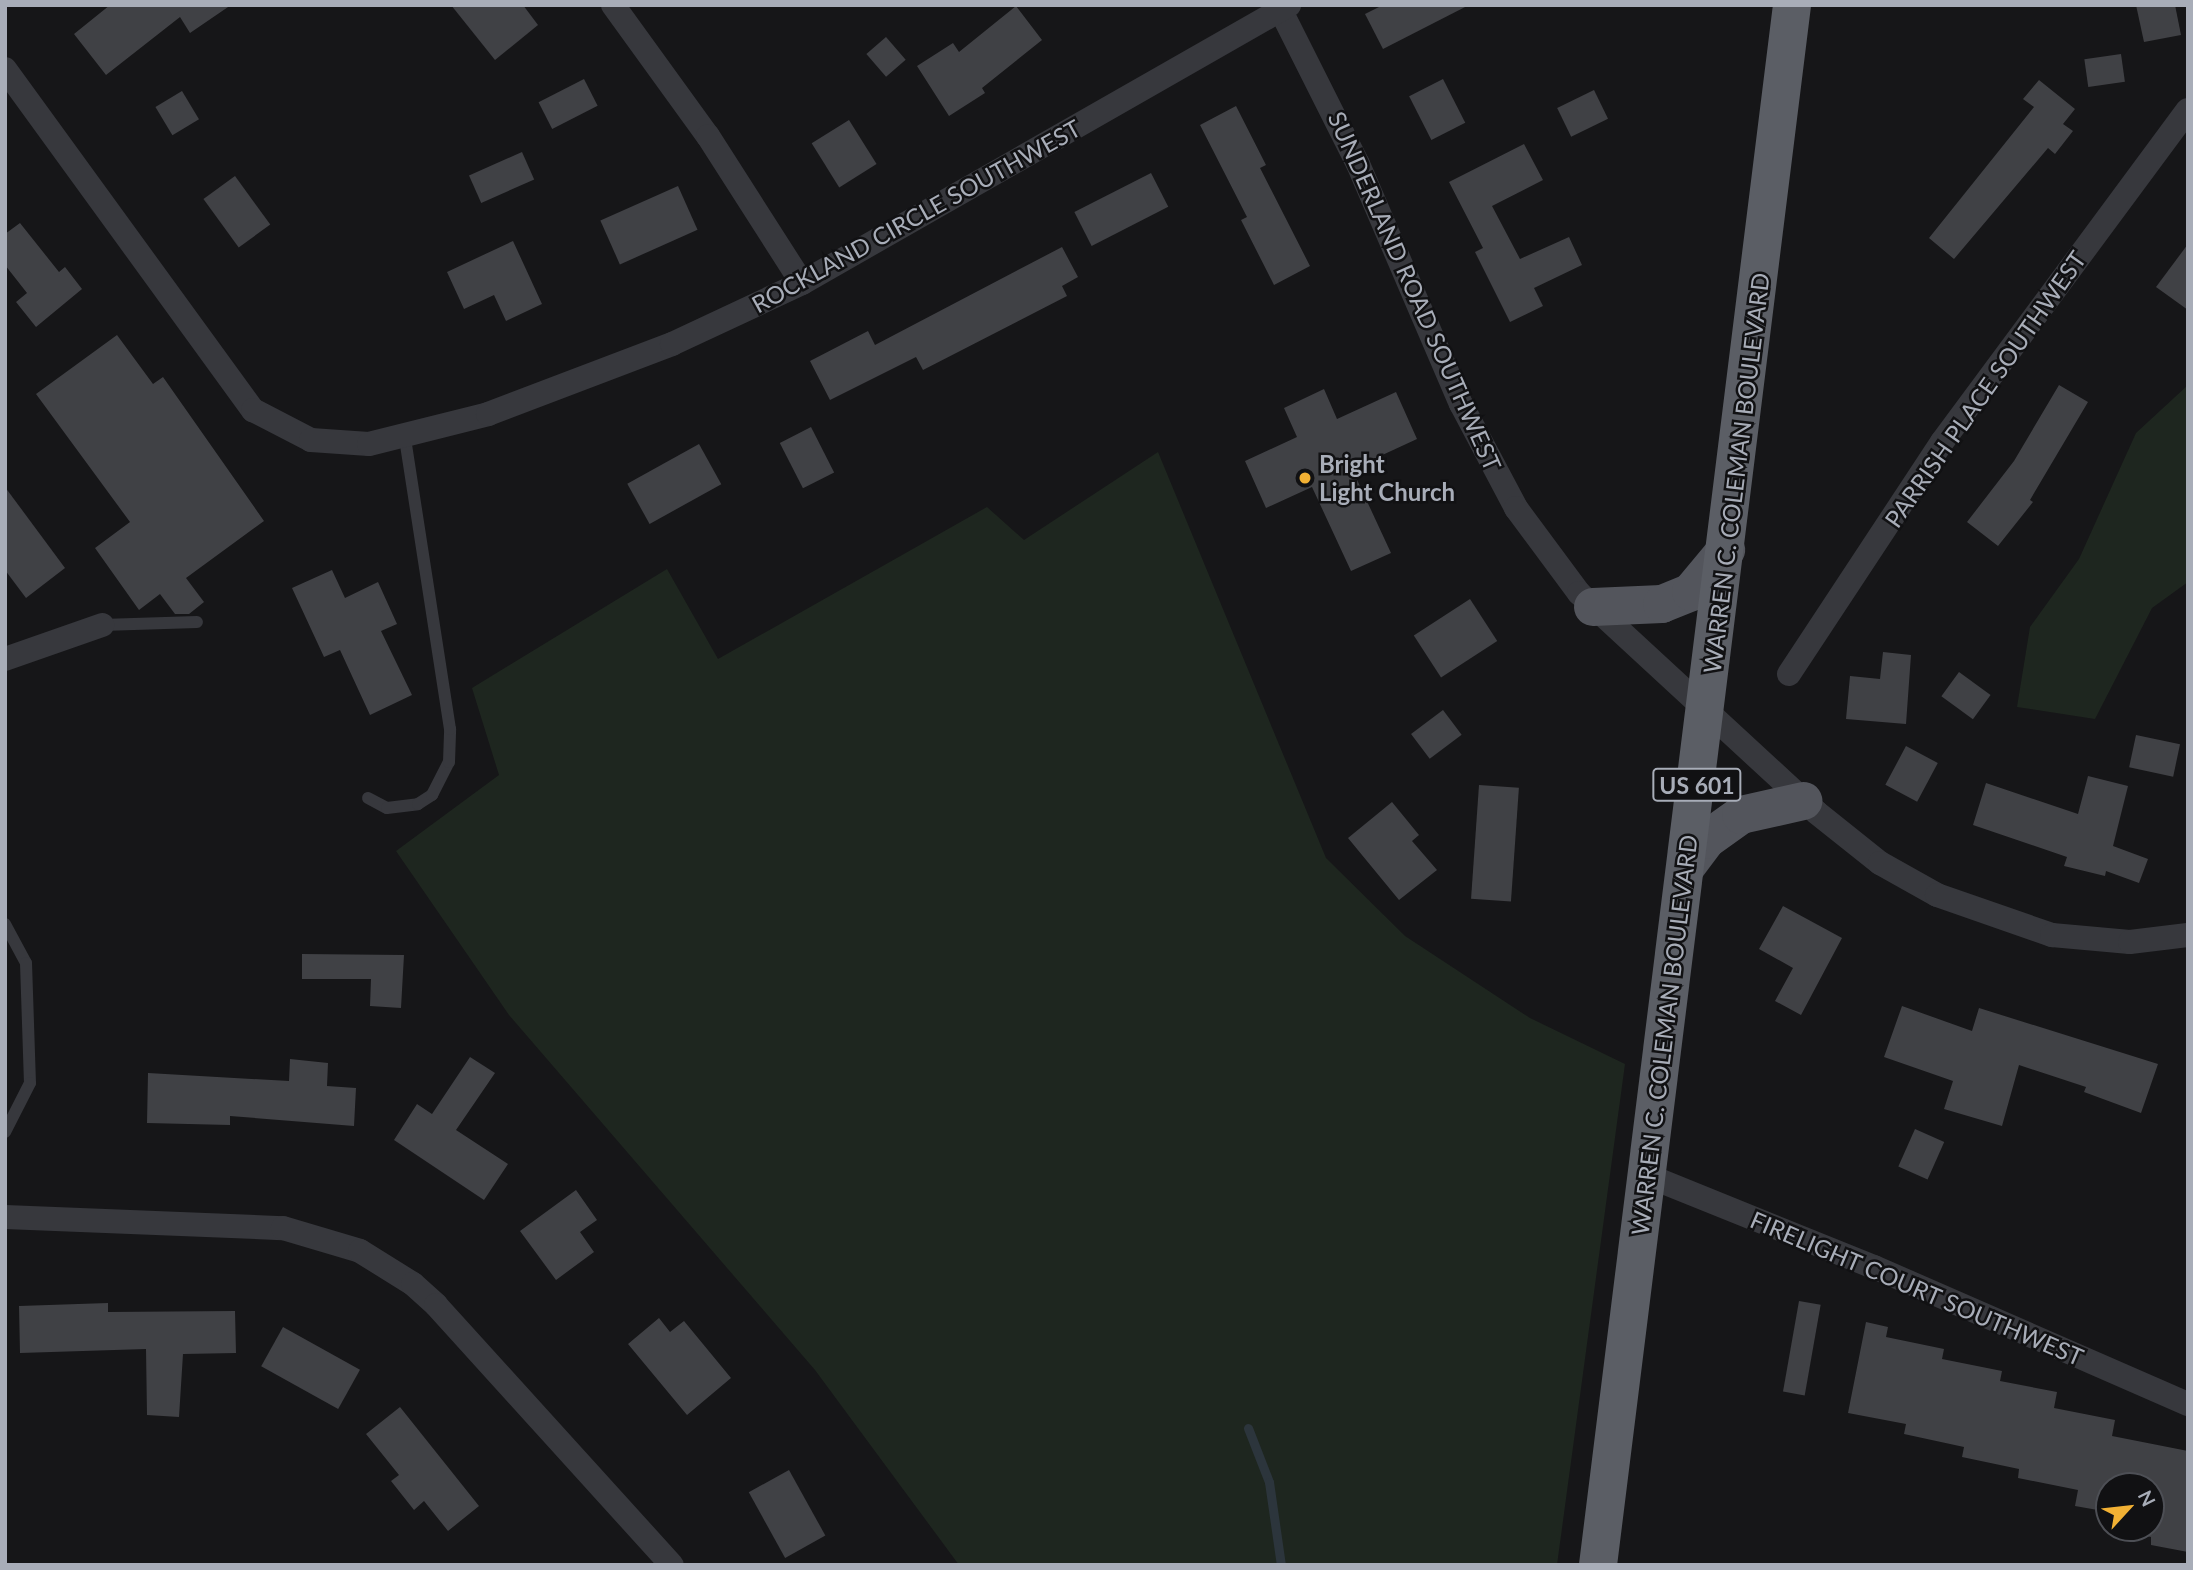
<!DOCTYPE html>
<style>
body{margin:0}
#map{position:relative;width:2193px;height:1570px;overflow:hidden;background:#161618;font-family:Lato,sans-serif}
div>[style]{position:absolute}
.green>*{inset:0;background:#1e261f}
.stream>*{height:9px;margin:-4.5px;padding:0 4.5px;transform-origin:4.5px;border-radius:4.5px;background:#2c353c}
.building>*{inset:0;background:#404145;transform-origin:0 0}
.service>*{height:12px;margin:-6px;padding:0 6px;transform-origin:6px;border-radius:6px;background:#37383d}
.minor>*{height:24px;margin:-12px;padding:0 12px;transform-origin:12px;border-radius:12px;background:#37383d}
.primary>*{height:38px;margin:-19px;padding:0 19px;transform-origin:19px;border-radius:19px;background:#53555c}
.trunk>*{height:38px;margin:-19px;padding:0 19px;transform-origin:19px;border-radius:19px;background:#5b5e65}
.dots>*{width:19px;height:19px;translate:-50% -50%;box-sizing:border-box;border:4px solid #111113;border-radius:50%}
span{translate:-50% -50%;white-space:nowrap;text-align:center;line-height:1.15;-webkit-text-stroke:5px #111113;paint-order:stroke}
.shield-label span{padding:2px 5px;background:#111113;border:2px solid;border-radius:5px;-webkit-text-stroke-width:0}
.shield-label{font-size:23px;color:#a8adb8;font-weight:700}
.street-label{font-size:24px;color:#a8adb8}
.poi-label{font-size:24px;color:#a8adb8;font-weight:700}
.left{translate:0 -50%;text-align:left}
.frame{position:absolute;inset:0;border:7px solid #a8adb8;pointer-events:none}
.north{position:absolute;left:2095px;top:1472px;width:70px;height:70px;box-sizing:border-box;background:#111113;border:2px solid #4d4f55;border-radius:50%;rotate:63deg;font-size:19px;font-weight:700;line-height:28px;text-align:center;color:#a8adb8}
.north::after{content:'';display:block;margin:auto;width:24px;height:32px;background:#f2b134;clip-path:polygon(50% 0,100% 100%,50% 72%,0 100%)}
</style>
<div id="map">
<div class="green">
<i style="clip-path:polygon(2188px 385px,2188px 582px,2152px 608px,2095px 719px,2017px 707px,2030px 627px,2079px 559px,2136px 433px)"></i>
<i style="clip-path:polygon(1158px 452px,1326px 858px,1405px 936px,1530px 1018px,1625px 1064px,1557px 1565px,959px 1565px,815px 1370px,509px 1015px,396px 851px,499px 775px,472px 688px,667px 569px,718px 659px,987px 507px,1024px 540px)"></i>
</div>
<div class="stream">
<i style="left:1248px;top:1428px;width:58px;rotate:68.7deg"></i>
<i style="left:1269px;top:1482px;width:84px;rotate:81.8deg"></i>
</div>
<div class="building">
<i style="clip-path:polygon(110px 5px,231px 5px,190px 33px,180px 17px,106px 75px,74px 34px)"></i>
<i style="clip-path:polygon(451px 5px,523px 5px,538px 25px,495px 60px)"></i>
<i style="clip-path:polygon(1383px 5px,1469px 5px,1383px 49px,1365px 14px)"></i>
<i style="clip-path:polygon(2136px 5px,2175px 5px,2181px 35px,2144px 42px)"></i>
<i style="clip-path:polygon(1016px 6px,1042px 40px,982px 88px,985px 93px,949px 116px,917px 66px,953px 43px,959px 52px)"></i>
<i style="left:886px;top:37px;width:30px;height:26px;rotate:49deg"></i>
<i style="left:2121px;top:54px;width:28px;height:37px;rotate:82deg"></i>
<i style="left:584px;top:79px;width:30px;height:51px;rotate:63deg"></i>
<i style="left:1443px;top:79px;width:49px;height:38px;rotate:63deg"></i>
<i style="clip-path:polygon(2039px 80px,2075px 109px,2063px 124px,2073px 131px,2055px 154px,2048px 148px,1954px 259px,1929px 238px,2034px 107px,2023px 99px)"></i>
<i style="left:1594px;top:90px;width:32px;height:41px;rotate:64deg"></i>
<i style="left:182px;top:91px;width:33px;height:31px;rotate:59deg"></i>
<i style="clip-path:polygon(1236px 106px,1266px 165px,1260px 168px,1310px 266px,1274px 285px,1241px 220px,1247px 217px,1200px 125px)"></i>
<i style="left:849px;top:120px;width:52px;height:44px;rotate:58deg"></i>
<i style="clip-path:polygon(1524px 144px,1543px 180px,1492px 206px,1520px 259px,1569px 237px,1582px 265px,1534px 288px,1543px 306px,1510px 322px,1475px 252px,1483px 248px,1449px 182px)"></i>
<i style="left:522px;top:152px;width:30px;height:58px;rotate:66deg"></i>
<i style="left:1151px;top:173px;width:38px;height:86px;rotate:63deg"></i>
<i style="left:235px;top:176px;width:60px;height:39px;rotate:54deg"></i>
<i style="left:678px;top:186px;width:48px;height:85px;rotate:66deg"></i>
<i style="clip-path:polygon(20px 223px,59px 272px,65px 267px,82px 289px,36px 327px,16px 302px,27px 293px,5px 265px,5px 234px)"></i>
<i style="clip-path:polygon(513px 241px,542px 304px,506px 321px,494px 295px,464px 309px,447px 272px)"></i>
<i style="clip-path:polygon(2188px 244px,2188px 310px,2156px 287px)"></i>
<i style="clip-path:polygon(1062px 247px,1078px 277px,1062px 286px,1067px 296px,923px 370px,916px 357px,830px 400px,810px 361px,868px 331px,875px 345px)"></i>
<i style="clip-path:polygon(117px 335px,153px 384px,163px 377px,264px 521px,186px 578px,204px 602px,189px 614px,175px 614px,160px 594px,139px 610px,95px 548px,130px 522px,36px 394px)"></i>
<i style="clip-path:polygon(2059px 385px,2088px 402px,2030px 500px,2033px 502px,1998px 546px,1967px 522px,2014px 461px)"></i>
<i style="clip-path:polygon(1324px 389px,1337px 419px,1396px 392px,1417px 439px,1352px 469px,1391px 553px,1351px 571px,1312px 487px,1266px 508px,1245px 461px,1297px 437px,1284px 408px)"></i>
<i style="left:811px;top:427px;width:51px;height:35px;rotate:63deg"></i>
<i style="left:699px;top:444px;width:46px;height:82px;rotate:61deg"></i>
<i style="clip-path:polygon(5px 487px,65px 568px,26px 598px,5px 570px)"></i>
<i style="clip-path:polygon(332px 570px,345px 598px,378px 582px,397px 624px,381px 631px,412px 695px,370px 715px,340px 650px,324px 657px,292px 588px)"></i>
<i style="left:1470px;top:599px;width:50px;height:67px;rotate:57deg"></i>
<i style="clip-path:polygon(1883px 652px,1911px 655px,1906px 724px,1846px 719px,1850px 676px,1880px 679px)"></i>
<i style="left:1959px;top:672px;width:39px;height:30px;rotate:36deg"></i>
<i style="left:1443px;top:710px;width:31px;height:40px;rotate:53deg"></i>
<i style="left:2136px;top:735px;width:45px;height:33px;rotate:12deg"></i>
<i style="left:1906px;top:746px;width:36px;height:44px;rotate:28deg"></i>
<i style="clip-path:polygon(2088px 776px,2128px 786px,2113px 846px,2148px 859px,2139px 883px,2106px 871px,2105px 876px,2064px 866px,2067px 857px,1973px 825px,1986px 783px,2078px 814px)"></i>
<i style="left:1479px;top:785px;width:40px;height:114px;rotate:4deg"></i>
<i style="clip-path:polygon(1392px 802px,1419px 835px,1412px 841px,1437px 870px,1399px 900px,1348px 838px)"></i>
<i style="clip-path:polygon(1783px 906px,1842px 938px,1801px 1015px,1775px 1001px,1793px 968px,1759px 949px)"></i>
<i style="clip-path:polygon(302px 954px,404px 955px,401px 1008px,370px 1006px,371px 979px,302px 979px)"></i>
<i style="clip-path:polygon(1902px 1006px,1972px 1031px,1979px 1008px,2158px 1064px,2141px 1113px,2084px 1092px,2086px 1087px,2019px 1065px,2002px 1126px,1944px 1109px,1953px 1081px,1884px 1057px)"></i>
<i style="clip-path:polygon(470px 1057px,495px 1073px,456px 1130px,508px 1164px,484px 1200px,394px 1140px,417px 1104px,432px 1114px)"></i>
<i style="clip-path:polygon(290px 1059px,328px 1063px,327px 1086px,356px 1088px,354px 1126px,230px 1116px,230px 1125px,147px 1123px,148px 1073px,289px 1081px)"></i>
<i style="left:1915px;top:1129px;width:32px;height:41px;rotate:24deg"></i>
<i style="clip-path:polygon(576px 1190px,597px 1220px,580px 1232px,594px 1252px,556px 1280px,520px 1231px)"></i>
<i style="left:1799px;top:1301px;width:22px;height:92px;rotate:10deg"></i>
<i style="clip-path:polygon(108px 1303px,108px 1312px,235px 1311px,236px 1353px,183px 1354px,179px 1417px,147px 1415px,146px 1349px,20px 1353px,19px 1306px)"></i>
<i style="clip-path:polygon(659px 1318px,670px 1332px,684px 1321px,731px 1378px,687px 1415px,628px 1344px)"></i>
<i style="clip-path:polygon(1866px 1322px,1888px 1327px,1886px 1337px,1944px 1349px,1942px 1359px,2002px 1371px,2000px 1381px,2057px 1392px,2054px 1408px,2115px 1420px,2112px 1436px,2188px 1451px,2188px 1552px,2151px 1545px,2151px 1537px,2125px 1532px,2126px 1528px,2151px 1528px,2151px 1486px,2109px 1486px,2109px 1512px,2075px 1506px,2078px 1490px,2018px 1478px,2019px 1469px,1962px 1457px,1964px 1447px,1904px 1434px,1906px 1424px,1848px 1413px)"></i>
<i style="left:283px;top:1327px;width:88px;height:45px;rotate:29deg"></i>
<i style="clip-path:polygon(400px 1407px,479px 1506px,448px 1531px,424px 1501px,414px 1510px,391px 1481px,399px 1475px,366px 1434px)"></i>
<i style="left:789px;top:1470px;width:75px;height:46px;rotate:61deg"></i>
</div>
<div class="service">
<i style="left:102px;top:625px;width:95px;rotate:-1.8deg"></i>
<i style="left:368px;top:798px;width:21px;rotate:28deg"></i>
<i style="left:387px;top:808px;width:31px;rotate:-7deg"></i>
<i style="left:418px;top:804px;width:17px;rotate:-33deg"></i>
<i style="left:432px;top:795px;width:37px;rotate:-63deg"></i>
<i style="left:449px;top:762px;width:33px;rotate:-88deg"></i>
<i style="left:450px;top:729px;width:295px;rotate:-98.8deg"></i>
<i style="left:5px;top:924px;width:44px;rotate:61.7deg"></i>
<i style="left:26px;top:963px;width:120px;rotate:88.1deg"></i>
<i style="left:30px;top:1083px;width:55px;rotate:117deg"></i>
</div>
<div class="minor">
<i style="left:613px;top:5px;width:162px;rotate:54.1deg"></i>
<i style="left:708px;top:136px;width:174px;rotate:57.4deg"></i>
<i style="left:1278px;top:5px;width:178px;rotate:63.3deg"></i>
<i style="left:1358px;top:164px;width:261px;rotate:66.8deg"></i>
<i style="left:1461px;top:404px;width:118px;rotate:62.1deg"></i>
<i style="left:1516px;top:508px;width:106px;rotate:53.5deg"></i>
<i style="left:1579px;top:593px;width:323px;rotate:42.7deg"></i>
<i style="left:1816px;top:812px;width:82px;rotate:38.6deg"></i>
<i style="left:1880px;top:863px;width:65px;rotate:29.3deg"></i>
<i style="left:1937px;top:895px;width:122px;rotate:19.2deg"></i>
<i style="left:2052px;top:935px;width:78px;rotate:5.1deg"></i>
<i style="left:2130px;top:942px;width:58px;rotate:-6.9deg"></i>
<i style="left:5px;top:69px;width:422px;rotate:54deg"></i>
<i style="left:253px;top:410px;width:65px;rotate:27.3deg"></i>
<i style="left:311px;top:440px;width:58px;rotate:3.9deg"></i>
<i style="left:369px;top:444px;width:123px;rotate:-14.1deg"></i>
<i style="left:488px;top:414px;width:197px;rotate:-20.8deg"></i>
<i style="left:672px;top:344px;width:144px;rotate:-25.1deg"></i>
<i style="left:802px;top:283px;width:561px;rotate:-29.72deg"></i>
<i style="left:5px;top:659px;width:103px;rotate:-19.3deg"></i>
<i style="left:1789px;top:674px;width:278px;rotate:-56.6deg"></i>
<i style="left:1942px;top:442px;width:413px;rotate:-53.5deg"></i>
<i style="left:1646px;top:1175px;width:246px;rotate:22deg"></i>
<i style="left:1874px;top:1267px;width:343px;rotate:23.6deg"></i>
<i style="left:5px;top:1217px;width:278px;rotate:2.3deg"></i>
<i style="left:283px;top:1228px;width:80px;rotate:16.6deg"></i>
<i style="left:360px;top:1251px;width:62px;rotate:31.9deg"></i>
<i style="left:413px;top:1284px;width:31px;rotate:42deg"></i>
<i style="left:436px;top:1305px;width:351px;rotate:47.8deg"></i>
</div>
<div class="primary">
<i style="left:1593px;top:607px;width:69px;rotate:-2.5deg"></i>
<i style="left:1662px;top:604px;width:31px;rotate:-22deg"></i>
<i style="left:1691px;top:592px;width:55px;rotate:-50.2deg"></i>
<i style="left:1686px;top:867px;width:34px;rotate:-53deg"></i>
<i style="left:1706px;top:840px;width:43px;rotate:-35.5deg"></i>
<i style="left:1741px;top:815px;width:64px;rotate:-12.7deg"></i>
</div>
<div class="trunk">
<i style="left:1598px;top:1565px;width:1572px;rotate:-82.91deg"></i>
</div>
<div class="dots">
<i style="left:1305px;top:478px;background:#f2b134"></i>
</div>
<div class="shield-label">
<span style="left:1697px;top:785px">US 601</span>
</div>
<div class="street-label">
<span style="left:916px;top:216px;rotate:-29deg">ROCKLAND CIRCLE SOUTHWEST</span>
<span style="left:1415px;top:291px;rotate:66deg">SUNDERLAND ROAD SOUTHWEST</span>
<span style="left:1985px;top:389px;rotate:-55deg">PARRISH PLACE SOUTHWEST</span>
<span style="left:1736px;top:473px;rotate:-83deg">WARREN C. COLEMAN BOULEVARD</span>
<span style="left:1664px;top:1035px;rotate:-83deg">WARREN C. COLEMAN BOULEVARD</span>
<span style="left:1917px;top:1288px;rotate:23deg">FIRELIGHT COURT SOUTHWEST</span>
</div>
<div class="poi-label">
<span class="left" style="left:1319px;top:478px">Bright<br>Light Church</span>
</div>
<div class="frame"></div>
<div class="north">N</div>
</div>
